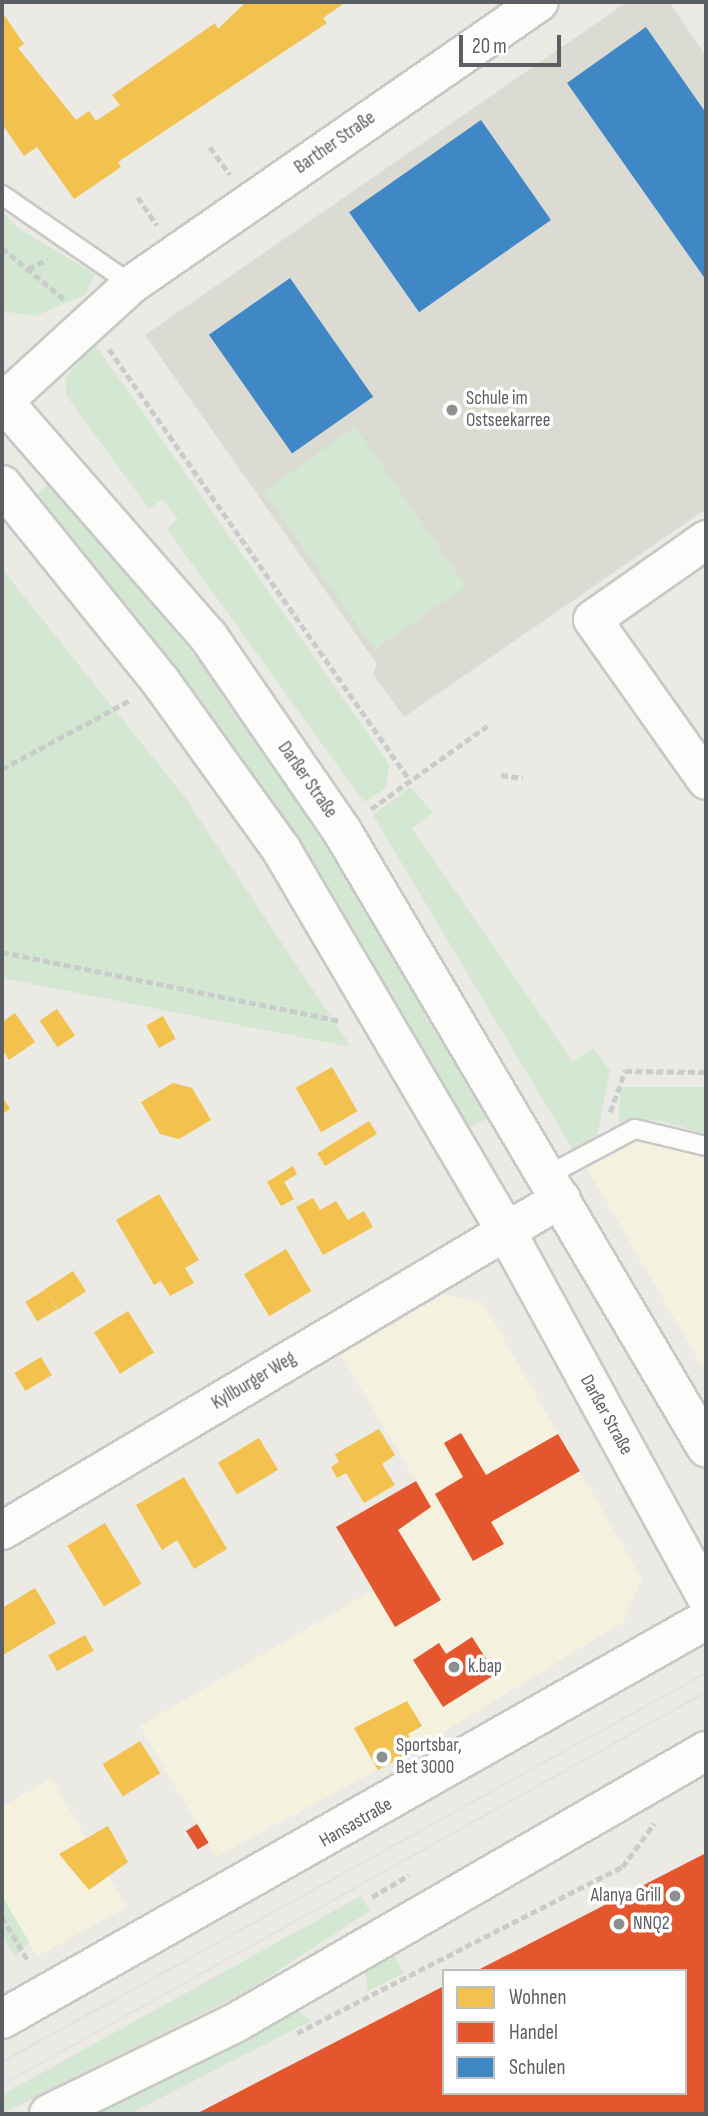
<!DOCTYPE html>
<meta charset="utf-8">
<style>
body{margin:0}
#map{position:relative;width:708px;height:2116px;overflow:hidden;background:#ebeae5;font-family:"Sofia Sans Condensed",sans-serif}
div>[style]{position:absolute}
.commercial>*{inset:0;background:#f4f1de}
.education>*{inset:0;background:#dbdad3}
.green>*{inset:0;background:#d3e7d2;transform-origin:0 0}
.homes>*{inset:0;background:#f2c14e;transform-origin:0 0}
.shops>*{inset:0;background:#e4572e;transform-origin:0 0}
.schools>*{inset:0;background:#3f88c5;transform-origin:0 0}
.path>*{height:4.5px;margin-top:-2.25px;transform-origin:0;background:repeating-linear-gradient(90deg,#c8ccca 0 7px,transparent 0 10.5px)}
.roads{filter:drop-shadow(2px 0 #c8c8c7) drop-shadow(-2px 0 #c8c8c7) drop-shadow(0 2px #c8c8c7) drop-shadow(0 -2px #c8c8c7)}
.lane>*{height:18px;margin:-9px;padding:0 9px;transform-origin:9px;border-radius:9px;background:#fcfcfb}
.street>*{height:37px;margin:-18.5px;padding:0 18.5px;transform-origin:18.5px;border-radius:18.5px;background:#fcfcfb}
.secondary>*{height:38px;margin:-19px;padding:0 19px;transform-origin:19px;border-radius:19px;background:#fcfcfb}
.tram>*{height:2px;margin:-1px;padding:0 1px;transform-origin:1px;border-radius:1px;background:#e2e2e2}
.dots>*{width:19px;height:19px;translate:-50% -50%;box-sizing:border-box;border:4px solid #fff;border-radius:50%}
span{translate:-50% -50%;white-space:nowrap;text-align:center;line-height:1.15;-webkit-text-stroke:7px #fff;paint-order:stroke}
.street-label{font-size:19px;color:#5b5e63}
.poi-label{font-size:19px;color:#5b5e63}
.left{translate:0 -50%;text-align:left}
.right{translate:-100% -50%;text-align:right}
.frame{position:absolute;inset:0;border:4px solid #5b5e63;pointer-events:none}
.legend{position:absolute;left:442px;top:1969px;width:245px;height:126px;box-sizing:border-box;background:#fff;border:2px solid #bdbfc1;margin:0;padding:9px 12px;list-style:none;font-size:21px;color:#5b5e63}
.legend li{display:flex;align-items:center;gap:14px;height:35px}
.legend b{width:35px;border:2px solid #bdbfc1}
.scale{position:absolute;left:459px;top:35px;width:102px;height:32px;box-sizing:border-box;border:4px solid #5b5e63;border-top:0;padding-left:9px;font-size:21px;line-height:24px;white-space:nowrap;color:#5b5e63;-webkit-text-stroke:5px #fff;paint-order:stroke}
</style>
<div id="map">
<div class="commercial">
<i style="clip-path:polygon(644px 1137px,706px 1159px,706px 1373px,585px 1165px)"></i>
<i style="clip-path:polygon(444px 1294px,483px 1303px,642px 1579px,623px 1622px,416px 1749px,216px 1857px,140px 1726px,373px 1590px,336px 1527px,416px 1481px,341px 1355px)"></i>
<i style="clip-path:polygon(51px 1778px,127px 1907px,37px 1956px,2px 1896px,2px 1807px)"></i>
</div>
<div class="education">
<i style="clip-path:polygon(627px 2px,669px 2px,706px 56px,706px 509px,404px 717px,373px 674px,377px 664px,145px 335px)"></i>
</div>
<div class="green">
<i style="clip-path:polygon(2px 211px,18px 228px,95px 274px,85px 295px,35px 316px,2px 311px)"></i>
<i style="clip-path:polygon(94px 343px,389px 764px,386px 788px,364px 802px,167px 529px,178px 519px,162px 499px,149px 509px,66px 395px,66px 378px)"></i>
<i style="left:355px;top:427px;width:194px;height:112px;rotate:55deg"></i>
<i style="clip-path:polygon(55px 479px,236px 708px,345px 869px,490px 1117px,468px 1128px,322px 882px,214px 723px,34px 496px)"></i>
<i style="clip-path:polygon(2px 569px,184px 796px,351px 1047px,2px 978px)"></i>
<i style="clip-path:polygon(410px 787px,433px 813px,412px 828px,573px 1062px,593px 1048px,610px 1071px,597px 1137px,573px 1150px,373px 815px)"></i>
<i style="clip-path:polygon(620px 1087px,706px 1087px,706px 1134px,658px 1120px,619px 1123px)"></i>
<i style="clip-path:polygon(2px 1896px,29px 1942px,15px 1957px,2px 1936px)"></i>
<i style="clip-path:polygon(361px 1896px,370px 1911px,242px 1994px,2px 2114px,2px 2095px)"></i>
<i style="clip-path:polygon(393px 1952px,404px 1973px,368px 1991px,365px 1970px)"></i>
<i style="clip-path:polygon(295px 2008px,311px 2021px,129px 2114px,87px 2114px)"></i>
</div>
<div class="homes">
<i style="clip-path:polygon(246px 2px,346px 2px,323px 18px,327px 23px,118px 162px,121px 167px,74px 199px,37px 147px,24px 156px,2px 124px,2px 12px,24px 44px,18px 48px,76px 120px,89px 111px,96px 121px,120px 105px,112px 95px,215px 23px,218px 29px)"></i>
<i style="left:57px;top:1009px;width:32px;height:21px;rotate:56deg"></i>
<i style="clip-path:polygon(15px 1013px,35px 1042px,9px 1060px,2px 1049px,2px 1022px)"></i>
<i style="left:163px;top:1016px;width:26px;height:19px;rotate:61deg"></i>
<i style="left:332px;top:1067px;width:51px;height:42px;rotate:60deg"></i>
<i style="clip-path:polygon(173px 1083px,192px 1088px,211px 1120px,179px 1139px,160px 1134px,141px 1102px)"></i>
<i style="clip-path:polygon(2px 1096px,10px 1109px,2px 1114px)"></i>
<i style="left:369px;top:1121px;width:15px;height:61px;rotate:58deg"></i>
<i style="clip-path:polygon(293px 1166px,297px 1174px,284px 1182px,294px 1199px,281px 1206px,267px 1182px)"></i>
<i style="clip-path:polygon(159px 1194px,199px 1260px,185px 1268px,194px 1283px,170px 1296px,161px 1281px,154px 1285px,116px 1220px)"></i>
<i style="clip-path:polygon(313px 1198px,320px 1210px,336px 1201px,348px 1220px,364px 1211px,373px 1227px,323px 1255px,296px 1207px)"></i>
<i style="left:286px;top:1249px;width:49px;height:49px;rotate:59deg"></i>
<i style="left:73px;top:1271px;width:24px;height:34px;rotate:57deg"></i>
<i style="left:45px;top:1290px;width:23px;height:23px;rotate:59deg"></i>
<i style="left:128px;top:1311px;width:49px;height:40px;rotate:58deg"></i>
<i style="left:41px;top:1357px;width:21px;height:31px;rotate:59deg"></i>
<i style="clip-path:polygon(379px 1429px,395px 1455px,382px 1464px,395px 1485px,364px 1503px,346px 1473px,337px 1478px,331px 1467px,339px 1462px,335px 1454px)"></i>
<i style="left:259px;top:1438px;width:37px;height:48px;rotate:59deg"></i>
<i style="clip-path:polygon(184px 1477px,227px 1549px,194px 1569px,177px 1540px,162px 1550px,136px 1505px)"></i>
<i style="left:105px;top:1523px;width:71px;height:44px;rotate:59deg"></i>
<i style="clip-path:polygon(35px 1588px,56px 1623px,3px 1655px,2px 1608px)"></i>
<i style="left:85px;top:1635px;width:18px;height:42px;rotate:61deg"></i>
<i style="clip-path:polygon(407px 1701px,422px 1726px,408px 1734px,416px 1749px,378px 1770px,354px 1728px)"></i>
<i style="left:140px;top:1741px;width:38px;height:44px;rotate:58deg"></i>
<i style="clip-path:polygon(108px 1826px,128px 1862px,89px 1890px,59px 1854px)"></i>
</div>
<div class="shops">
<i style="clip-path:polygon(461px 1433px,486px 1475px,558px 1434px,580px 1471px,491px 1522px,504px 1544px,473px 1561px,435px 1494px,463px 1477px,444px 1443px)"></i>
<i style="clip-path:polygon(416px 1481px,431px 1507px,398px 1530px,441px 1600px,395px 1627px,336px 1527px)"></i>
<i style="clip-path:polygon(472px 1637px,496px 1674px,443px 1707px,413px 1660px,439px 1643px,446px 1654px)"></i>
<i style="left:197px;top:1824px;width:22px;height:13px;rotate:58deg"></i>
<i style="clip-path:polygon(706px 1853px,706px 2114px,196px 2114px,444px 1986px,444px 2093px,685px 2093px,685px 1971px,480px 1969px)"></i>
</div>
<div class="schools">
<i style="clip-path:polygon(646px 27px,706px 113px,706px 280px,567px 83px)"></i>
<i style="left:481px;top:120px;width:122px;height:161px;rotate:55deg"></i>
<i style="left:290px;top:278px;width:145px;height:99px;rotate:55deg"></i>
</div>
<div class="path">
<i style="left:210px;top:147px;width:34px;rotate:54deg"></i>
<i style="left:138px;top:197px;width:34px;rotate:56deg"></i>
<i style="left:2px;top:248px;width:80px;rotate:39.4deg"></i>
<i style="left:28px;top:269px;width:22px;rotate:-27deg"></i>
<i style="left:109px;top:349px;width:524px;rotate:55.1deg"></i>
<i style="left:2px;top:769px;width:145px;rotate:-28.3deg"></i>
<i style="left:501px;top:775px;width:22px;rotate:8deg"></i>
<i style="left:371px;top:809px;width:143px;rotate:-35.6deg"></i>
<i style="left:2px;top:952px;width:346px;rotate:11.5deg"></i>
<i style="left:610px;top:1112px;width:44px;rotate:-69.9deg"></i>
<i style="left:625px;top:1071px;width:81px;rotate:0.7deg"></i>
<i style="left:372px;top:1897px;width:43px;rotate:-30.7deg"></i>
<i style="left:2px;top:1917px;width:52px;rotate:59deg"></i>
<i style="left:297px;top:2033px;width:365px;rotate:-27.1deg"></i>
<i style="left:622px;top:1867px;width:54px;rotate:-53.3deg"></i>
</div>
<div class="roads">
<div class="lane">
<i style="left:2px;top:195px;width:157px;rotate:34.6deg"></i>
<i style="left:548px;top:1175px;width:98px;rotate:-27.9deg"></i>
<i style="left:635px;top:1129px;width:73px;rotate:13.5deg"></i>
</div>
<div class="street">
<i style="left:2px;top:402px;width:175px;rotate:-42.5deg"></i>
<i style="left:131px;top:284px;width:496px;rotate:-34.7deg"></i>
<i style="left:706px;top:539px;width:139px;rotate:144.9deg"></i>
<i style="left:592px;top:619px;width:197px;rotate:54.7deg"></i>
<i style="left:2px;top:1530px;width:650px;rotate:-30.71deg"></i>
</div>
<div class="secondary">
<i style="left:2px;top:400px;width:313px;rotate:48.9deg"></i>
<i style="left:208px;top:636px;width:237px;rotate:55.5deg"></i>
<i style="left:342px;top:831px;width:716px;rotate:59.42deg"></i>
<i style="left:2px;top:485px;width:253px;rotate:51.1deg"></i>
<i style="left:161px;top:682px;width:206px;rotate:54.3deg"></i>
<i style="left:281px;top:849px;width:443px;rotate:59.5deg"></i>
<i style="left:506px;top:1231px;width:417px;rotate:61.3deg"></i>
<i style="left:2px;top:2019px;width:809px;rotate:-29.54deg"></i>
<i style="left:49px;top:2114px;width:207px;rotate:-26.1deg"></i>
<i style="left:235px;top:2023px;width:544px;rotate:-30.01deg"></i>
</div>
</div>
<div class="tram">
<i style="left:2px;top:2062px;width:804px;rotate:-28.92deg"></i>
<i style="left:2px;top:2085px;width:806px;rotate:-29.17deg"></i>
</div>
<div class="dots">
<i style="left:452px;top:410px;background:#8d8f90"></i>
<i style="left:454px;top:1667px;background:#8d8f90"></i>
<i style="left:382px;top:1757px;background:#8d8f90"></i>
<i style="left:675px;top:1896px;background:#8d8f90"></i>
<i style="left:619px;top:1924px;background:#8d8f90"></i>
</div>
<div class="street-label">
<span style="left:335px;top:143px;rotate:-35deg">Barther Straße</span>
<span style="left:307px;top:780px;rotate:55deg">Darßer Straße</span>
<span style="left:254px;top:1381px;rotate:-31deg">Kyllburger Weg</span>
<span style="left:606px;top:1415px;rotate:61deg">Darßer Straße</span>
<span style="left:356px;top:1823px;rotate:-30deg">Hansastraße</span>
</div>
<div class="poi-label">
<span class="left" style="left:466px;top:410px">Schule im<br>Ostseekarree</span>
<span class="left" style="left:468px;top:1667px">k.bap</span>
<span class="left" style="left:396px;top:1757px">Sportsbar,<br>Bet 3000</span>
<span class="right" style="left:661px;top:1896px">Alanya Grill</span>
<span class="left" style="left:633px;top:1924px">NNQ2</span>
</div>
<div class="frame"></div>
<ul class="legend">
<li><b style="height:19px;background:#f2c14e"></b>Wohnen</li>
<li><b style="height:19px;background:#e4572e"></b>Handel</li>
<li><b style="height:19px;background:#3f88c5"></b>Schulen</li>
</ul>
<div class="scale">20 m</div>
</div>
